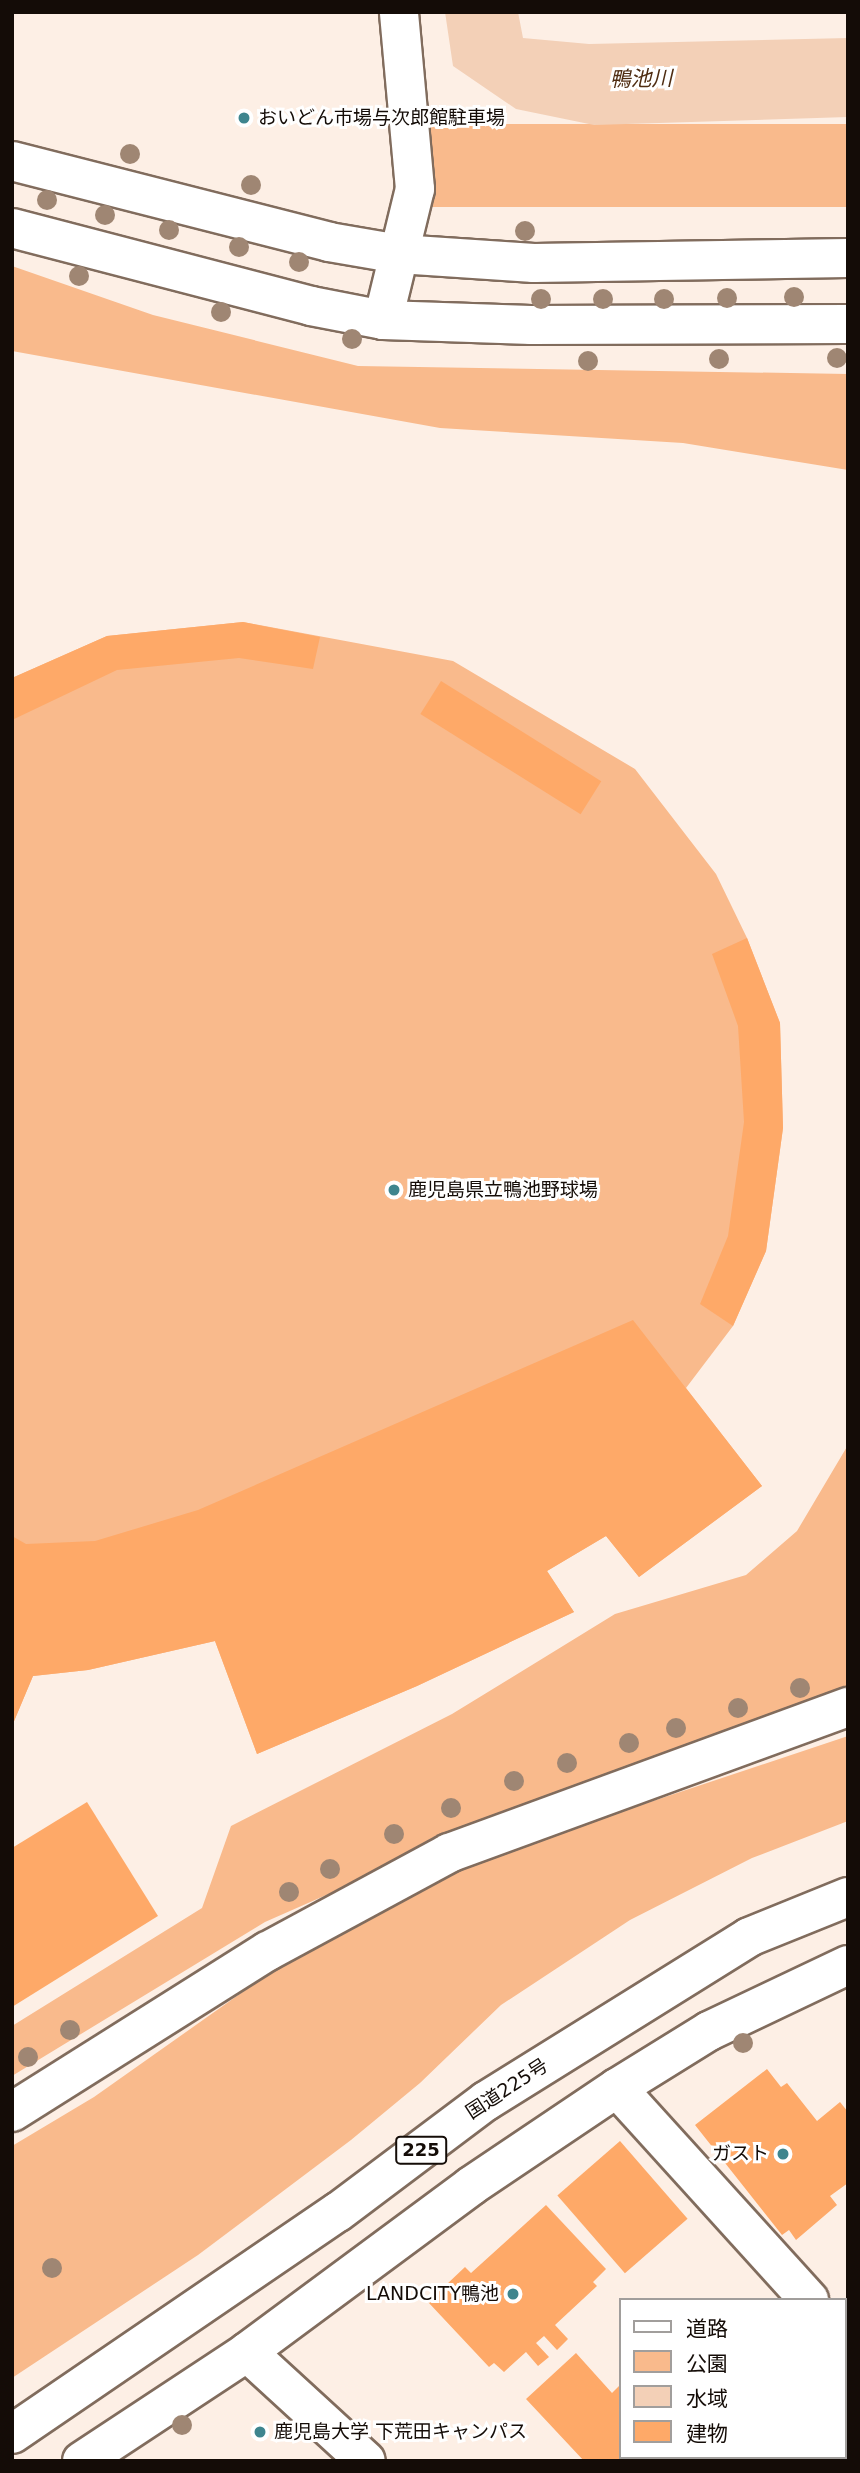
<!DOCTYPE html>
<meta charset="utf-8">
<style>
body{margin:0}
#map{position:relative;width:860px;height:2473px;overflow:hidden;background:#fdefe5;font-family:"DejaVu Sans","Noto Sans JP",sans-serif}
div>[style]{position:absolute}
.green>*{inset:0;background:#f9ba8c;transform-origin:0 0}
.water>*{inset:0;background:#f3d0b7}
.building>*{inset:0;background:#fea968;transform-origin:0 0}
.roads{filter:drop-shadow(2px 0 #816c5d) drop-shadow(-2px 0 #816c5d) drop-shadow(0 2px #816c5d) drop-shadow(0 -2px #816c5d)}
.minor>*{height:38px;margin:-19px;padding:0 19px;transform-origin:19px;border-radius:19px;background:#fff}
.tertiary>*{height:38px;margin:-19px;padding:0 19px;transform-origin:19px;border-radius:19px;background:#fff}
.trunk>*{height:38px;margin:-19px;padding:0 19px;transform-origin:19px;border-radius:19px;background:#fff}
.trees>*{width:20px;height:20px;margin:-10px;border-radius:50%;background:#9f8673}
.dots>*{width:19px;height:19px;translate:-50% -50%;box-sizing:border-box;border:4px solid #fff;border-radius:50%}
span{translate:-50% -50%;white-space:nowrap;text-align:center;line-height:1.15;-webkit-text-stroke:6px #fff;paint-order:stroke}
.shield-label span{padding:2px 5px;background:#fff;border:2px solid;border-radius:5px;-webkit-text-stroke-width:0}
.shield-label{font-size:18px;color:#140c07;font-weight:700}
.poi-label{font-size:19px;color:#140c07}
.left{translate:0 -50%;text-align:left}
.right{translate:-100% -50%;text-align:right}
.street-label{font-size:19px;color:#140c07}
.water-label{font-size:21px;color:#4f2d12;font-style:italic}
.frame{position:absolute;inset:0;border:14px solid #140c07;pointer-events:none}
.legend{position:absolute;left:619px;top:2298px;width:228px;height:161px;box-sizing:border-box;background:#fff;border:2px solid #a19e9c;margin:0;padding:9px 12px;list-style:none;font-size:21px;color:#140c07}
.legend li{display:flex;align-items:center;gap:14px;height:35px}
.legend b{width:35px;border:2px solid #a19e9c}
</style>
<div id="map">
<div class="green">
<i style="left:848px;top:124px;width:83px;height:419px;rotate:90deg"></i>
<i style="clip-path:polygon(12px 266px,153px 315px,358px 366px,848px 374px,848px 470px,683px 443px,440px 428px,12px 351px)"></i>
<i style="clip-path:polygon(243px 622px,453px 661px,635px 769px,716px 874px,747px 938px,780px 1023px,783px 1128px,766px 1251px,733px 1326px,686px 1388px,762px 1486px,639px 1577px,606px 1536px,547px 1571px,574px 1612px,417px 1686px,257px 1754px,215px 1641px,88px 1670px,33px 1676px,12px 1726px,12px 678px,107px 636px)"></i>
<i style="clip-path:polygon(848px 1445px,848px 1687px,526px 1807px,265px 1922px,12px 2076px,12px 2026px,202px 1908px,231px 1826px,452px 1714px,615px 1614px,746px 1575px,797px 1531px)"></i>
<i style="clip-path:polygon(848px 1736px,848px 1821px,752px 1858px,630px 1920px,501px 2005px,420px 2083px,351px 2140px,198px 2255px,12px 2378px,12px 2146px,94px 2097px,278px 1967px,464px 1864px)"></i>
</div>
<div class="water">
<i style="clip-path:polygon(445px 12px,518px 12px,523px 38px,589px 44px,848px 38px,848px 117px,594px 125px,516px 109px,453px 66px)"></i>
</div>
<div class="building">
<i style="clip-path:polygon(243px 622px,320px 637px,313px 669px,239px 658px,117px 670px,12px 720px,12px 678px,107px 636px)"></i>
<i style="left:441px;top:681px;width:189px;height:39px;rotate:32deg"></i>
<i style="clip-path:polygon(747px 938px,780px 1023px,783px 1128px,766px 1251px,733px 1326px,700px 1304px,728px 1236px,744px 1122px,738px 1026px,712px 954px)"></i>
<i style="clip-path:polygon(633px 1320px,762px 1486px,639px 1577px,606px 1536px,547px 1571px,574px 1612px,417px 1686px,257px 1754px,215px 1641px,88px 1670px,33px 1676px,12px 1726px,12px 1536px,26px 1544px,95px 1541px,198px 1510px)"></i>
<i style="clip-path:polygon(87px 1802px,158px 1916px,12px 2007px,12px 1848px)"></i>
<i style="clip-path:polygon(767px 2069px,781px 2087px,787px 2083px,817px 2121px,840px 2102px,848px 2112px,848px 2183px,830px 2196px,837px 2205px,796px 2240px,789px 2230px,782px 2235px,695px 2125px)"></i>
<i style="left:620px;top:2141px;width:103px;height:83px;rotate:49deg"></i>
<i style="clip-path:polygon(546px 2205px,606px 2269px,593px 2282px,597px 2286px,555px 2325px,568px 2339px,557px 2350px,544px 2336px,536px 2343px,549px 2357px,538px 2366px,526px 2352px,504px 2372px,494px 2363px,489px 2367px,428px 2302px,465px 2267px,471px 2273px)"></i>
<i style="clip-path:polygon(576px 2353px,612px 2393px,620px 2385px,620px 2457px,689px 2461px,584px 2461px,526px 2399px)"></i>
<i style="clip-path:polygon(844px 2406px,848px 2461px,790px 2461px,844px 2457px)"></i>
</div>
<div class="roads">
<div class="minor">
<i style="left:383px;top:320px;width:135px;rotate:-76.3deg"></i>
<i style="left:415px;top:189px;width:178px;rotate:-95.2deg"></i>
<i style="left:617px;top:2088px;width:286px;rotate:47.8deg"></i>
<i style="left:12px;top:2112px;width:302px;rotate:-32.2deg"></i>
<i style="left:268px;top:1951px;width:206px;rotate:-28.4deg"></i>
<i style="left:449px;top:1853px;width:425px;rotate:-20.1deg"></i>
<i style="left:844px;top:2326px;width:4px;rotate:14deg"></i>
<i style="left:247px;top:2352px;width:161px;rotate:42.5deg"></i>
</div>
<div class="tertiary">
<i style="left:12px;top:161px;width:327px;rotate:14.3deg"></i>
<i style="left:329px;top:242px;width:71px;rotate:9.7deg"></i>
<i style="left:399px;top:254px;width:135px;rotate:3.8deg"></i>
<i style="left:534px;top:263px;width:314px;rotate:-0.9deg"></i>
<i style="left:12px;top:228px;width:309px;rotate:14.6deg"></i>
<i style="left:311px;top:306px;width:73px;rotate:11deg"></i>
<i style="left:383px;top:320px;width:148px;rotate:1.9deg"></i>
<i style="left:531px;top:325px;width:317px;rotate:-0.2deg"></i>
</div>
<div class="trunk">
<i style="left:12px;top:2434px;width:394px;rotate:-34.3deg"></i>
<i style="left:338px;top:2212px;width:185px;rotate:-36.9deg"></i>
<i style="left:486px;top:2101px;width:310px;rotate:-31.9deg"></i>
<i style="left:749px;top:1937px;width:107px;rotate:-22deg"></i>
<i style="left:82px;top:2461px;width:198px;rotate:-33.4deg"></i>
<i style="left:247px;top:2352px;width:279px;rotate:-36.5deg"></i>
<i style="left:471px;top:2186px;width:176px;rotate:-33.9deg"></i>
<i style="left:617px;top:2088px;width:108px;rotate:-31.8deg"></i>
<i style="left:709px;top:2031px;width:154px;rotate:-25.4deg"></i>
</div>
</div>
<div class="trees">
<i style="left:130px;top:154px"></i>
<i style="left:251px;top:185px"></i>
<i style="left:47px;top:200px"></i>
<i style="left:105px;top:215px"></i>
<i style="left:169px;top:230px"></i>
<i style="left:525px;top:231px"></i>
<i style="left:239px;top:247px"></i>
<i style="left:299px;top:262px"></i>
<i style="left:79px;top:276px"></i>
<i style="left:794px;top:297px"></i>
<i style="left:727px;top:298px"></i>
<i style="left:541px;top:299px"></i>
<i style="left:603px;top:299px"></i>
<i style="left:664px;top:299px"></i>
<i style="left:221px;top:312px"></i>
<i style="left:352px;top:339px"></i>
<i style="left:837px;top:358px"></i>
<i style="left:719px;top:359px"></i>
<i style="left:588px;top:361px"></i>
<i style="left:800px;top:1688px"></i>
<i style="left:738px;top:1708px"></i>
<i style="left:676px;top:1728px"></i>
<i style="left:629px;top:1743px"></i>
<i style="left:567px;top:1763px"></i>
<i style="left:514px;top:1781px"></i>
<i style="left:451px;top:1808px"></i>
<i style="left:394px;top:1834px"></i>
<i style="left:330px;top:1869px"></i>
<i style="left:289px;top:1892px"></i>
<i style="left:70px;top:2030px"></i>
<i style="left:743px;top:2043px"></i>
<i style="left:28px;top:2057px"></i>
<i style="left:52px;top:2268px"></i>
<i style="left:182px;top:2425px"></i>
</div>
<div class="dots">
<i style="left:244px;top:118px;background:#3e858e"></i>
<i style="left:394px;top:1190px;background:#3e858e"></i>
<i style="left:783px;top:2154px;background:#3e858e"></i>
<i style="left:513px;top:2294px;background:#3e858e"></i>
<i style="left:260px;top:2432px;background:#3e858e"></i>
</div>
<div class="shield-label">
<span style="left:421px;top:2150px">225</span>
</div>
<div class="poi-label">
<span class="left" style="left:258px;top:118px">おいどん市場与次郎館駐車場</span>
<span class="left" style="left:408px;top:1190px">鹿児島県立鴨池野球場</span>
<span class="right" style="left:769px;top:2154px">ガスト</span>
<span class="right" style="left:499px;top:2294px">LANDCITY鴨池</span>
<span class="left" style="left:274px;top:2432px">鹿児島大学 下荒田キャンパス</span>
</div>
<div class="street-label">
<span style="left:507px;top:2089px;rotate:-33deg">国道225号</span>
</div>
<div class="water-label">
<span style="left:641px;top:79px;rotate:-1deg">鴨池川</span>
</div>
<div class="frame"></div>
<ul class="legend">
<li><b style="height:9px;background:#fff"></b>道路</li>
<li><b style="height:19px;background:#f9ba8c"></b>公園</li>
<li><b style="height:19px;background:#f3d0b7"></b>水域</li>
<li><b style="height:19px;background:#fea968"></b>建物</li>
</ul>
</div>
